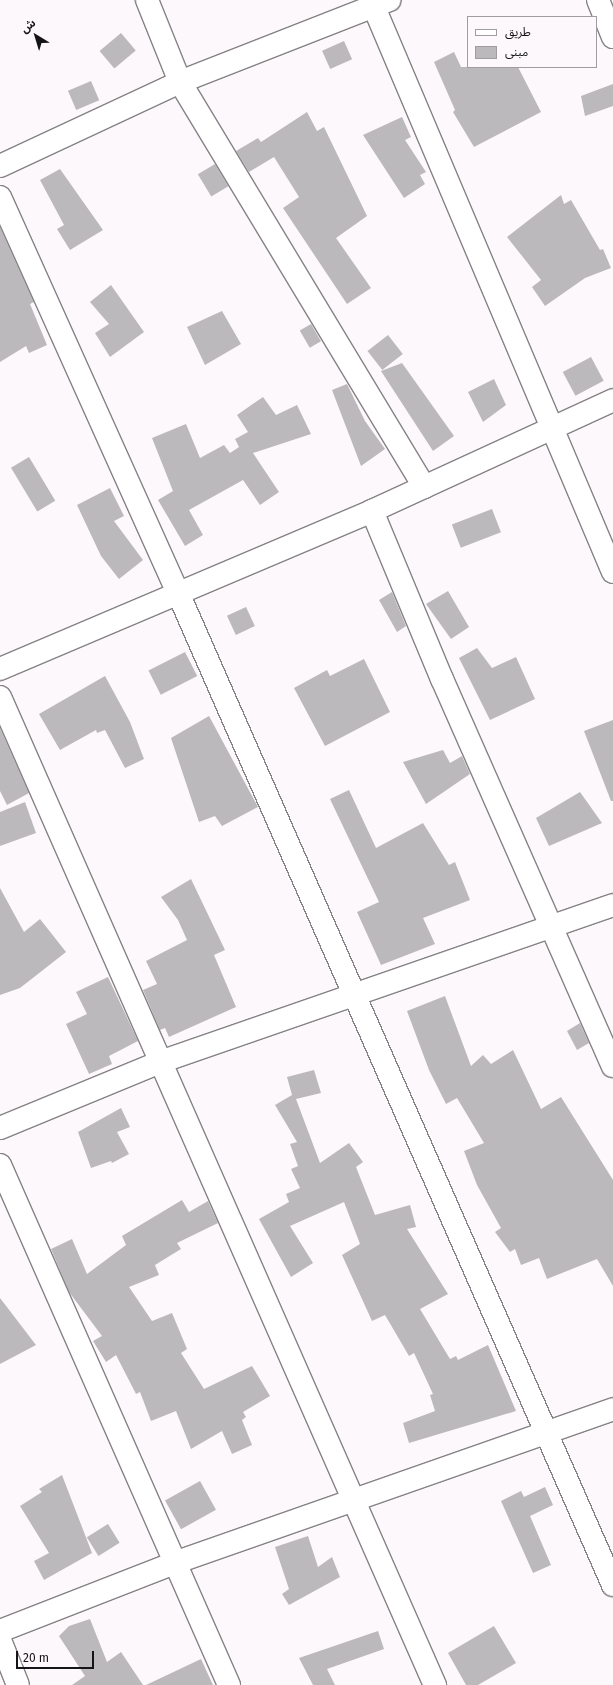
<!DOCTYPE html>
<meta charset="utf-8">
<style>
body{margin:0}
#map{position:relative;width:613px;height:1685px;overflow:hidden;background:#fcf8fc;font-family:"Fira Sans","Noto Sans Arabic",sans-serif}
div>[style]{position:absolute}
.building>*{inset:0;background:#bcb9bc;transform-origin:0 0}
.roads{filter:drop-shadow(1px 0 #868386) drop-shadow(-1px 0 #868386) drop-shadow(0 1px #868386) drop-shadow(0 -1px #868386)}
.street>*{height:22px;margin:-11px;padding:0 11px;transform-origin:11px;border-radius:11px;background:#fff}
.secondary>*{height:22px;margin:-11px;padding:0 11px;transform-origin:11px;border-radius:11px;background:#fff}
span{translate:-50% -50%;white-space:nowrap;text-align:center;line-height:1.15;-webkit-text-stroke:4px #fcf8fc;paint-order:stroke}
.legend{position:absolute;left:467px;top:16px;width:130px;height:52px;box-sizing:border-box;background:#fcf8fc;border:1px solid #a09da0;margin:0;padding:5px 7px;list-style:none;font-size:12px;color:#161516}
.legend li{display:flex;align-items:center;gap:8px;height:20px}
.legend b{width:20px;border:1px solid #a09da0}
.north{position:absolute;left:16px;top:16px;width:40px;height:40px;-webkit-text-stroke:3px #fcf8fc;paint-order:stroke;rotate:322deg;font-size:11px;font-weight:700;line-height:16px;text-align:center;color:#161516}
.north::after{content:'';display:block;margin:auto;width:14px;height:18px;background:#161516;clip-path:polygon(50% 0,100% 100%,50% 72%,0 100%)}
.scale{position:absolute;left:16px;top:1651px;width:78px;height:18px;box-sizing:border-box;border:2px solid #161516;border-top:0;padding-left:5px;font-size:12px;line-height:14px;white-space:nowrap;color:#161516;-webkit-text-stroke:3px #fcf8fc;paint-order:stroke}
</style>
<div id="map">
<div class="building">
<i style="left:121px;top:33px;width:23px;height:28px;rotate:50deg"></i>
<i style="left:344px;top:41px;width:20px;height:24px;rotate:66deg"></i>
<i style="clip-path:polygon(454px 52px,461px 67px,518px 67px,541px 112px,474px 147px,453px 112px,455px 110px,434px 62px)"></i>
<i style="left:91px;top:81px;width:21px;height:25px;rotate:67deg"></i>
<i style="clip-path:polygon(613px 84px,613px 106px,585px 116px,581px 96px)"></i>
<i style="clip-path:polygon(307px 112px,317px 131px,324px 127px,367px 216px,336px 238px,371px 288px,347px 304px,283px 208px,299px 197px,274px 157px,249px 172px,236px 151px,258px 138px,261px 142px)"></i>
<i style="clip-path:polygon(402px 117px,411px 137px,405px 140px,426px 172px,420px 175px,425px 184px,404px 198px,363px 135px)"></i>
<i style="left:215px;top:164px;width:26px;height:20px;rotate:59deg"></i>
<i style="clip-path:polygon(60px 169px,103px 230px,70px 250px,57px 229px,64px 225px,40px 180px)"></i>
<i style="clip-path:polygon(561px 195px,564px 204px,571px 200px,600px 250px,603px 249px,611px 268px,585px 278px,545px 306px,532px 287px,541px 280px,507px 237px)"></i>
<i style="clip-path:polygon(0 227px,34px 302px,30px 304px,47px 345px,29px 353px,26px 346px,0 362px)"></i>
<i style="clip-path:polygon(111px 285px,144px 332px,110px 357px,95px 333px,109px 324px,90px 302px)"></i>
<i style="clip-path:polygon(222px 311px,241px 344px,205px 365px,187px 327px)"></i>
<i style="left:311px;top:324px;width:20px;height:13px;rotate:60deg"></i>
<i style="left:388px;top:335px;width:24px;height:26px;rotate:52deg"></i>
<i style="left:591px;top:357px;width:27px;height:32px;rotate:62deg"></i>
<i style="clip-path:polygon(402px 363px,454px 436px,433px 451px,381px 371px)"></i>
<i style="clip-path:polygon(494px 379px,506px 405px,483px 422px,468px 392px)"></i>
<i style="clip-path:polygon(347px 384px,365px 421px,385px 449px,361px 466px,332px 390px)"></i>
<i style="clip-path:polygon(263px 397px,276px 415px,297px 405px,311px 434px,253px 453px,279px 492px,260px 505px,243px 480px,189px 510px,203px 535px,185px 546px,158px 500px,173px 491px,152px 438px,186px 424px,200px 458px,224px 445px,230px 453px,239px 447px,235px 439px,248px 432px,237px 415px)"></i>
<i style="left:29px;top:457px;width:51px;height:21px;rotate:59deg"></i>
<i style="clip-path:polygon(110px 488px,124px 516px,114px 521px,143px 560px,119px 579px,101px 556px,77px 505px)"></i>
<i style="left:492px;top:509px;width:25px;height:43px;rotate:69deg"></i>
<i style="clip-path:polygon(448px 591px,469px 627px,451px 639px,426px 604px)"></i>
<i style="clip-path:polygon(392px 592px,406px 626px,397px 632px,379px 600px)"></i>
<i style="left:246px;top:607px;width:21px;height:21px;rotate:65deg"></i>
<i style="clip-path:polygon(477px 648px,492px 668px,516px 657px,535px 699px,490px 720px,459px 658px)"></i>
<i style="left:185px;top:652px;width:27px;height:41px;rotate:63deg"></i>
<i style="clip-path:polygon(364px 659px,390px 712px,325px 746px,294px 688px,327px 670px,330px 676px)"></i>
<i style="clip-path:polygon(105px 676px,130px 722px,144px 759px,125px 768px,105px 730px,97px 733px,96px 730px,60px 750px,39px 714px)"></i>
<i style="clip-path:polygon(209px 716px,258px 807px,222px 826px,215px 816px,199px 822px,171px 738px)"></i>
<i style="clip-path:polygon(613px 720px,613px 801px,611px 801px,584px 731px)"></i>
<i style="clip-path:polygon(0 728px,29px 793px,7px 805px,0 791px)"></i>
<i style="clip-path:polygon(443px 750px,450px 763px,462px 756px,470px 774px,426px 804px,403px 762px)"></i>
<i style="clip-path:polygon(349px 790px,376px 848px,423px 823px,449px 865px,455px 862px,470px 900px,423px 918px,435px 944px,381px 965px,357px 912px,379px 902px,330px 799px)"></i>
<i style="clip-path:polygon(580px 792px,602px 823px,549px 846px,536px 818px)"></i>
<i style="clip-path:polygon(25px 802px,36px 833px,0 846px,0 812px)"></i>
<i style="clip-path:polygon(191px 879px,225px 950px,214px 955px,236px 1007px,169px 1037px,165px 1028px,160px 1030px,143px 990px,157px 984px,146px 961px,187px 940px,178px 920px,161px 897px)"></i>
<i style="clip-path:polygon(0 888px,24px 932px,40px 919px,66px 952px,20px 988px,0 995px)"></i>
<i style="clip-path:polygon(108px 977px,138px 1041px,109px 1056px,112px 1064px,89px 1074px,66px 1024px,87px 1014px,76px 992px)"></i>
<i style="clip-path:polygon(445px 996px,471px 1066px,483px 1055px,491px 1064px,513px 1050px,541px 1109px,561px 1097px,613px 1180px,613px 1286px,597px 1259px,547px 1279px,539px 1258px,521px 1265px,515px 1249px,510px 1252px,495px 1232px,501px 1228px,477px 1185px,464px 1151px,484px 1143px,457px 1098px,446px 1104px,429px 1070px,407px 1011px)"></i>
<i style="clip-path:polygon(580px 1023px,589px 1043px,577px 1050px,567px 1031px)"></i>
<i style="clip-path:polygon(314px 1070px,321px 1093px,296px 1099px,320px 1163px,349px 1143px,363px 1162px,356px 1167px,375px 1215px,410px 1205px,416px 1227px,407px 1229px,448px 1294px,420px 1309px,450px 1359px,456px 1356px,458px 1360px,488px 1345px,516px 1411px,409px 1443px,403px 1423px,435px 1411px,430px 1395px,433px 1394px,414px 1353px,409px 1356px,385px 1315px,372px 1321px,342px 1255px,360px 1244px,344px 1202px,290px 1226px,313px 1263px,291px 1277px,259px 1219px,289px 1202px,286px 1194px,300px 1188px,291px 1169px,298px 1166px,290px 1144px,297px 1142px,275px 1105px,292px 1095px,287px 1077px)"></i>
<i style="clip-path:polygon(121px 1108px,130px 1127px,117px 1132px,129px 1154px,112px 1163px,111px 1161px,91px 1168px,78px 1132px)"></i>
<i style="clip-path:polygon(182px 1200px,189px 1212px,208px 1201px,218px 1223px,177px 1243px,181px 1249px,155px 1265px,159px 1275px,129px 1287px,152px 1321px,172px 1313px,187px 1349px,181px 1353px,204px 1389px,252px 1366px,270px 1396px,243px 1412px,246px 1417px,242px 1420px,252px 1445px,232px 1454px,222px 1431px,191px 1449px,176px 1411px,151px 1421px,140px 1392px,136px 1394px,116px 1355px,106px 1362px,93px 1341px,102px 1336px,69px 1292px,51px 1249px,72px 1239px,87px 1274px,126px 1245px,122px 1236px)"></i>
<i style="clip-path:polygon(0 1298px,36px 1345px,0 1364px)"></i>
<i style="clip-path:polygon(62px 1475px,92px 1553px,44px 1580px,34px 1561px,49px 1553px,20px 1506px,42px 1492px,39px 1489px)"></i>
<i style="left:200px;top:1481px;width:33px;height:40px;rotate:61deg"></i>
<i style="clip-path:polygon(545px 1487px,553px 1505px,530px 1516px,551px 1565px,533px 1573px,501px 1501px,521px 1491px,524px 1497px)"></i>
<i style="left:108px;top:1524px;width:22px;height:25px;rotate:58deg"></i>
<i style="clip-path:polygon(308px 1536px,318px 1567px,332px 1557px,340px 1577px,289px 1605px,282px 1594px,289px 1589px,275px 1547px)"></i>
<i style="clip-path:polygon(90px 1619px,107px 1662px,121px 1652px,143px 1685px,72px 1685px,85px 1676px,59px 1636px,69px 1626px)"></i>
<i style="clip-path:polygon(494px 1626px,516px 1663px,478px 1685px,466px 1685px,448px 1653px)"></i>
<i style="clip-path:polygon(378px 1631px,384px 1649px,327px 1669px,335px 1685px,313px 1685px,299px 1658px)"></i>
<i style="clip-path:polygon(201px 1659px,213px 1685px,146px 1685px)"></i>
</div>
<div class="roads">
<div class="street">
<i style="left:147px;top:0;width:88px;rotate:68.1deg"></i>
<i style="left:180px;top:82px;width:473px;rotate:58.9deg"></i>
<i style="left:371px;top:0;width:621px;rotate:67.07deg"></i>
<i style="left:598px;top:0;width:40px;rotate:68deg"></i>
<i style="left:0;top:166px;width:199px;rotate:-25deg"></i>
<i style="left:180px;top:82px;width:225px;rotate:-21.4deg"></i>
<i style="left:0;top:197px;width:436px;rotate:65.8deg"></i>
<i style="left:179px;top:595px;width:1081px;rotate:66.33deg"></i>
<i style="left:372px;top:511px;width:182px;rotate:67.4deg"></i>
<i style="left:442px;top:679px;width:423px;rotate:66.2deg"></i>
<i style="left:0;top:697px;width:1080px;rotate:66.24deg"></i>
<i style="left:0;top:1128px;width:173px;rotate:-22.4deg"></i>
<i style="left:160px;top:1062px;width:479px;rotate:-19.1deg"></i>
<i style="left:0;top:1165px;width:568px;rotate:66.23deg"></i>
<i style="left:0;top:1631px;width:190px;rotate:-21.3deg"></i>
<i style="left:177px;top:1562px;width:462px;rotate:-19.3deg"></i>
<i style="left:0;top:1640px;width:48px;rotate:68.2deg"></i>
</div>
<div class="secondary">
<i style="left:0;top:669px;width:404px;rotate:-23deg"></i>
<i style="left:372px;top:511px;width:265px;rotate:-24.7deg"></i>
</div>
</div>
<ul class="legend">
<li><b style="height:5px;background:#fff"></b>طريق</li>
<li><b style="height:11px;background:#bcb9bc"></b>مبنى</li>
</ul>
<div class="north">ش</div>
<div class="scale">20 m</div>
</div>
